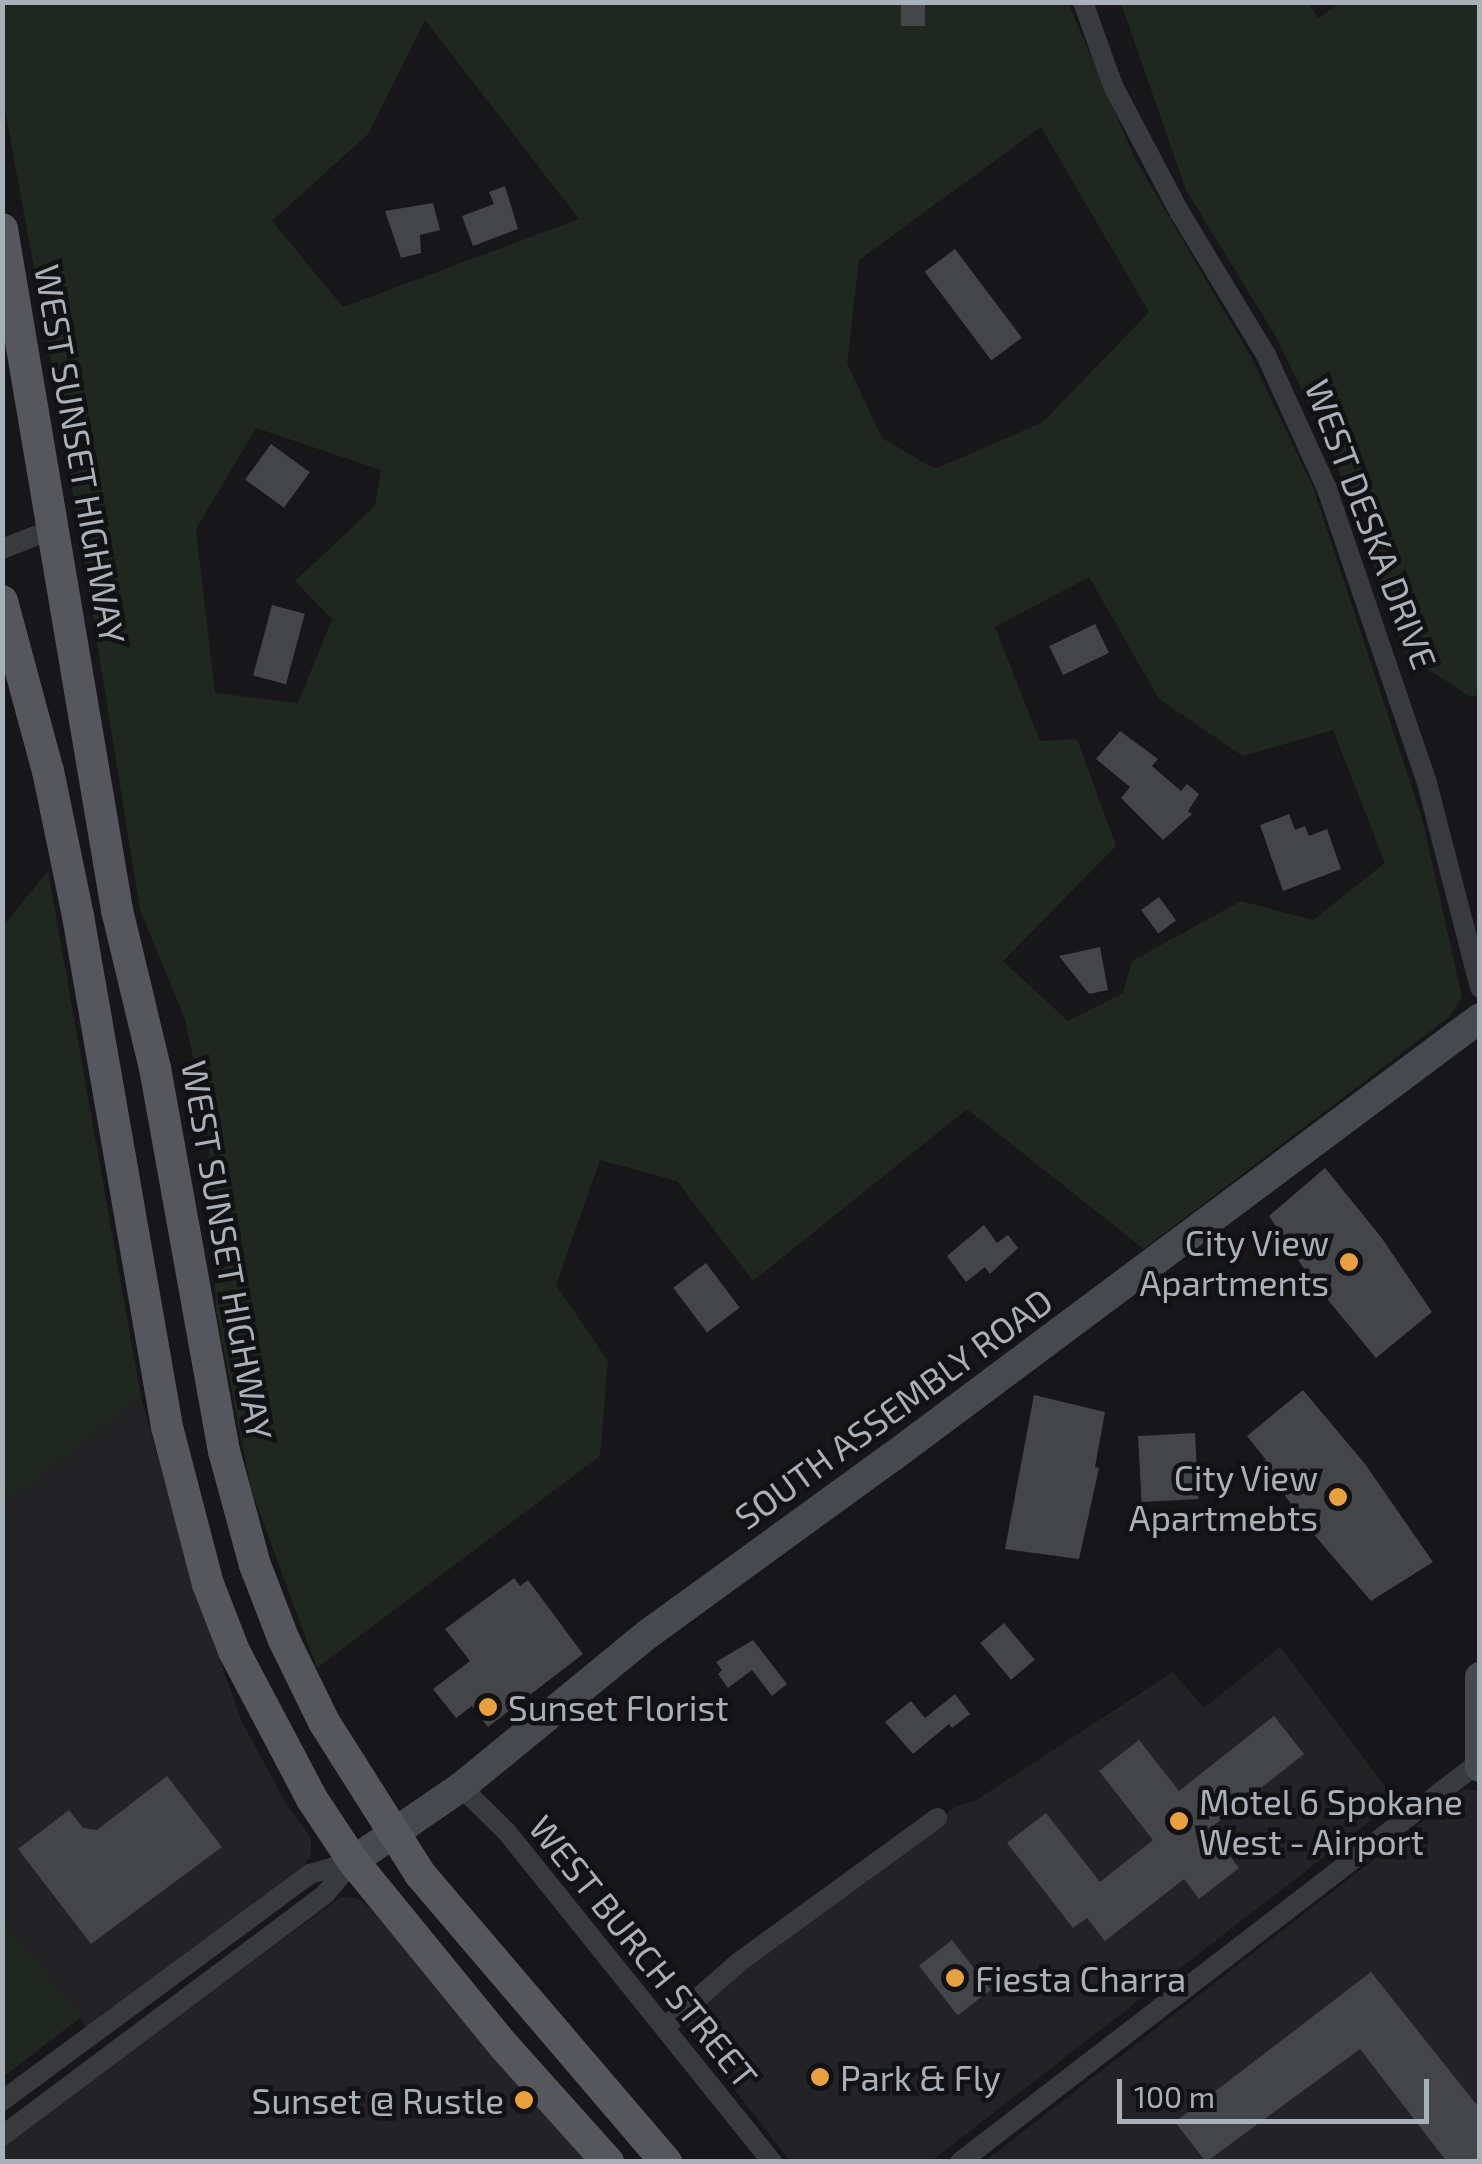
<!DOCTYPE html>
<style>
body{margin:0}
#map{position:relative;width:1482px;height:2164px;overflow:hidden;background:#171719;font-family:"Exo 2",sans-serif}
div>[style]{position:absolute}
.built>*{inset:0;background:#232326}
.green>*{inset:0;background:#1f2720}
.building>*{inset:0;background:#444549;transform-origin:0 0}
.street>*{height:20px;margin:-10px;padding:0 10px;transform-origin:10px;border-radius:10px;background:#383a3e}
.secondary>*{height:30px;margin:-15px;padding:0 15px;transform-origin:15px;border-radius:15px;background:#46494e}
.primary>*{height:32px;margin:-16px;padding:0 16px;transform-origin:16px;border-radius:16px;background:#55575d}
.dots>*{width:28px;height:28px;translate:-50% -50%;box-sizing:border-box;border:5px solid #121214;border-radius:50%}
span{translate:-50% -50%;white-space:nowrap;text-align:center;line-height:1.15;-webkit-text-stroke:9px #121214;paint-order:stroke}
.street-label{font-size:35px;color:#aab0b8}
.poi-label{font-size:35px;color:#aab0b8}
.right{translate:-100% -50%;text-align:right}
.left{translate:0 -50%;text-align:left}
.frame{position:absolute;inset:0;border:5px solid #aab0b8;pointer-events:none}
.scale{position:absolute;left:1117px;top:2079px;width:312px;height:45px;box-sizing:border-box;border:5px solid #aab0b8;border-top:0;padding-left:12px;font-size:30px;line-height:35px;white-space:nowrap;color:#aab0b8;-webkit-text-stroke:8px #121214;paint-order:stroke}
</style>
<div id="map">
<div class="built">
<i style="clip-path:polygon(141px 1397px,193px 1586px,242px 1722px,288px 1807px,311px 1838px,311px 1855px,304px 1866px,87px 2028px,3px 1920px,2px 1489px,11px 1500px)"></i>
<i style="clip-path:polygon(1280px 1647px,1396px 1801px,931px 2161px,790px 2161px,693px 2036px,686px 2025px,690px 2015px,804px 1920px,853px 1891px,956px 1806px,975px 1801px,1173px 1672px,1204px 1708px)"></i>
<i style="clip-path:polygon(1463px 1790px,1479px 1790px,1479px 2161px,984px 2162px)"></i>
<i style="clip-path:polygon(341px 1897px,357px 1898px,370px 1908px,586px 2161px,3px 2162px,2px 2144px)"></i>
</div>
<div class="green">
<i style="clip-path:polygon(evenodd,2px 3px,1068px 3px,1134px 157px,1251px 357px,1313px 487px,1423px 822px,1462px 997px,1449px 1017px,1144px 1249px,967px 1109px,753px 1281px,677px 1181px,600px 1160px,556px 1285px,608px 1361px,600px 1456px,317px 1668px,251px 1489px,216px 1310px,208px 1129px,185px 1019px,140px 910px,56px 388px,3px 99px,2px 3px,425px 20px,579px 219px,343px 307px,272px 221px,368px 134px,425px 20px,2px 3px,1041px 127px,1149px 312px,1043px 422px,935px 469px,882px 438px,847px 363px,859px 260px,1041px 127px,2px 3px,256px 428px,381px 470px,375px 506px,295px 581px,332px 619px,298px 703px,215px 693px,196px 529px,256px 428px,2px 3px,1089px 577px,1159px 699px,1243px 756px,1333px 730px,1385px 863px,1313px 920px,1241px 901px,1132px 961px,1123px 993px,1068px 1021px,1003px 961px,1116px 846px,1077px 739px,1040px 741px,995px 627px,1089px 577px)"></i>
<i style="clip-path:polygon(1121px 3px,1309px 3px,1318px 19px,1340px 3px,1479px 3px,1479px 694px,1471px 697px,1406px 655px,1333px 454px,1276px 337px,1186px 190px)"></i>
<i style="clip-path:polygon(48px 871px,141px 1397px,11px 1500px,2px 1489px,3px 926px)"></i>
<i style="clip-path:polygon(3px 1920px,80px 2018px,3px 2077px)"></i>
</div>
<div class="building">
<i style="left:901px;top:2px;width:24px;height:24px"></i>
<i style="clip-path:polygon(505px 186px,518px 229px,473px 246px,462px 216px,494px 204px,489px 192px)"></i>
<i style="clip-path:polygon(433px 203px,440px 230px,420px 235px,421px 253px,401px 258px,385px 211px)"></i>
<i style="left:955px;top:249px;width:111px;height:38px;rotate:53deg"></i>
<i style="left:271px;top:444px;width:48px;height:44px;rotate:36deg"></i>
<i style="left:272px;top:605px;width:34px;height:73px;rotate:15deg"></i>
<i style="left:1095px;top:624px;width:32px;height:51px;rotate:64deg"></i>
<i style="clip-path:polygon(1120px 731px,1158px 759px,1152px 766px,1181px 791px,1187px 784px,1199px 794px,1188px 811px,1192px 814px,1163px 840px,1121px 798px,1130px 787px,1096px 759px)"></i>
<i style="clip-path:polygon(1289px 814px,1295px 830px,1305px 826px,1309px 836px,1327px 829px,1341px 869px,1283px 891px,1260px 825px)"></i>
<i style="left:1159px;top:897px;width:29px;height:22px;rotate:54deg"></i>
<i style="clip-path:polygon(1100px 947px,1108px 990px,1089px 994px,1059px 956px)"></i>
<i style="clip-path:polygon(1325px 1168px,1381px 1237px,1432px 1312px,1376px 1358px,1313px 1282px,1269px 1216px)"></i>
<i style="clip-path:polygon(984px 1225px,997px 1243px,1008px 1235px,1018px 1248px,990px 1274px,985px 1267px,966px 1282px,947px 1256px)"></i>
<i style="left:706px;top:1263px;width:56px;height:41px;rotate:53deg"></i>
<i style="clip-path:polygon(1303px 1390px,1365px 1464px,1433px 1562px,1371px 1601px,1310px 1530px,1261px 1463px,1266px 1460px,1247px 1436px)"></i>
<i style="clip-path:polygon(1034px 1395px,1105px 1412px,1095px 1467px,1099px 1468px,1079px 1559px,1005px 1549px)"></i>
<i style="left:1195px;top:1433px;width:66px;height:57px;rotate:87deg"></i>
<i style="clip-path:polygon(514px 1578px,520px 1586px,528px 1580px,583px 1654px,488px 1727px,472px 1706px,456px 1718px,433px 1689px,470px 1661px,445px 1629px)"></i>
<i style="left:1004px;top:1623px;width:48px;height:31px;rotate:50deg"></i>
<i style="clip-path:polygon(753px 1640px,787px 1684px,772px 1696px,752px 1670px,728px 1688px,718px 1674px,722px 1670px,716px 1662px)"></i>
<i style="clip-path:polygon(955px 1694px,970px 1714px,952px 1728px,949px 1724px,913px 1754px,885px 1722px,911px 1701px,925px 1718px)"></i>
<i style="clip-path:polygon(1274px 1716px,1304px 1754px,1209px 1829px,1239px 1868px,1199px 1899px,1184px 1879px,1105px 1941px,1087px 1918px,1073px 1928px,1007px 1843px,1046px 1813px,1100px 1882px,1153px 1840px,1099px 1771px,1139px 1740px,1179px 1791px)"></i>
<i style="clip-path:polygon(167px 1776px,222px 1847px,91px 1944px,18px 1849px,69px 1810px,83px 1828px,97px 1830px)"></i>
<i style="left:952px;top:1940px;width:63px;height:42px;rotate:52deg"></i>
<i style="clip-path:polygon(1371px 1972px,1480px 2109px,1480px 2162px,1447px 2162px,1360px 2049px,1206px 2162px,1175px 2122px)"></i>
</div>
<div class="street">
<i style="left:1083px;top:2px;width:89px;rotate:70.3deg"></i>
<i style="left:1113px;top:86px;width:144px;rotate:62.2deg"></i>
<i style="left:1180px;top:213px;width:166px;rotate:58.8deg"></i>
<i style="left:1266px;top:355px;width:147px;rotate:65.5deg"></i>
<i style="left:1327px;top:489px;width:306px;rotate:71.2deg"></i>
<i style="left:1426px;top:779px;width:216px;rotate:75.5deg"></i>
<i style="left:2px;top:549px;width:58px;rotate:-21.3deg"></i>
<i style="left:461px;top:1787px;width:63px;rotate:44.4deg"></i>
<i style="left:506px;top:1831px;width:425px;rotate:51.2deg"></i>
<i style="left:666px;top:2026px;width:97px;rotate:-41.2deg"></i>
<i style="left:739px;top:1962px;width:245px;rotate:-36deg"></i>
<i style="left:2px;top:2101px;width:383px;rotate:-36.4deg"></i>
<i style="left:310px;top:1874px;width:43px;rotate:-16.3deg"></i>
<i style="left:2px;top:2136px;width:404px;rotate:-36.8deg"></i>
<i style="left:325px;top:1894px;width:43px;rotate:-49.7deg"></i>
<i style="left:960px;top:2162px;width:652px;rotate:-37.59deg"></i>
</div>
<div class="secondary">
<i style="left:1480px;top:1677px;width:90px;rotate:90deg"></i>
<i style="left:353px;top:1861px;width:131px;rotate:-34.4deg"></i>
<i style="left:461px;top:1787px;width:242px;rotate:-39.3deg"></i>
<i style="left:648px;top:1634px;width:301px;rotate:-36deg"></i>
<i style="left:892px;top:1457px;width:734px;rotate:-36.74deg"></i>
</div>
<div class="primary">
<i style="left:2px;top:229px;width:691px;rotate:80.41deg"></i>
<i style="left:117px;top:910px;width:163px;rotate:76.5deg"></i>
<i style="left:155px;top:1068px;width:389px;rotate:79.8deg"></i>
<i style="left:224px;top:1451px;width:118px;rotate:74.8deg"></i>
<i style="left:255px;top:1565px;width:80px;rotate:68.9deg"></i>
<i style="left:284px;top:1640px;width:91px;rotate:64deg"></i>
<i style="left:324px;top:1722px;width:180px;rotate:57.7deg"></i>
<i style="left:420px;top:1874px;width:379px;rotate:49.5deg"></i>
<i style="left:2px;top:601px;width:176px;rotate:74.9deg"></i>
<i style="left:48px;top:771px;width:148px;rotate:78.3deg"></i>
<i style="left:78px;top:916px;width:519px;rotate:80.12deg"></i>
<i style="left:167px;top:1427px;width:162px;rotate:75.4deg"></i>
<i style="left:208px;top:1584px;width:72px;rotate:68.8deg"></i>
<i style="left:234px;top:1651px;width:167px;rotate:62.2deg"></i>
<i style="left:312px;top:1799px;width:74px;rotate:56.5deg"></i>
<i style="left:353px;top:1861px;width:239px;rotate:50.8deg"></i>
<i style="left:504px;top:2046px;width:156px;rotate:48.1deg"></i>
</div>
<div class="dots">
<i style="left:1349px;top:1262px;background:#e9a13f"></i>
<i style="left:1338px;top:1497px;background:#e9a13f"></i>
<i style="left:488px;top:1707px;background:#e9a13f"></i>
<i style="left:1179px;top:1821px;background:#e9a13f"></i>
<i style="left:955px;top:1978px;background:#e9a13f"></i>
<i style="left:820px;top:2077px;background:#e9a13f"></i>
<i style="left:524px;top:2100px;background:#e9a13f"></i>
</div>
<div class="street-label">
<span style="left:81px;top:454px;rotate:80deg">WEST SUNSET HIGHWAY</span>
<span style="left:1372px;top:524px;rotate:69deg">WEST DESKA DRIVE</span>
<span style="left:228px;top:1250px;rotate:80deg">WEST SUNSET HIGHWAY</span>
<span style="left:893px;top:1408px;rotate:-36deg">SOUTH ASSEMBLY ROAD</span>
<span style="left:644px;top:1951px;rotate:51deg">WEST BURCH STREET</span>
</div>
<div class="poi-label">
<span class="right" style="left:1329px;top:1262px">City View<br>Apartments</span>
<span class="right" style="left:1318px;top:1497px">City View<br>Apartmebts</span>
<span class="left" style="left:508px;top:1707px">Sunset Florist</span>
<span class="left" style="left:1199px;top:1821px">Motel 6 Spokane<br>West - Airport</span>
<span class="left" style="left:975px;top:1978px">Fiesta Charra</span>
<span class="left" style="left:840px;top:2077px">Park &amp; Fly</span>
<span class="right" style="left:504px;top:2100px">Sunset @ Rustle</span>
</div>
<div class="frame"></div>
<div class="scale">100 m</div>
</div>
